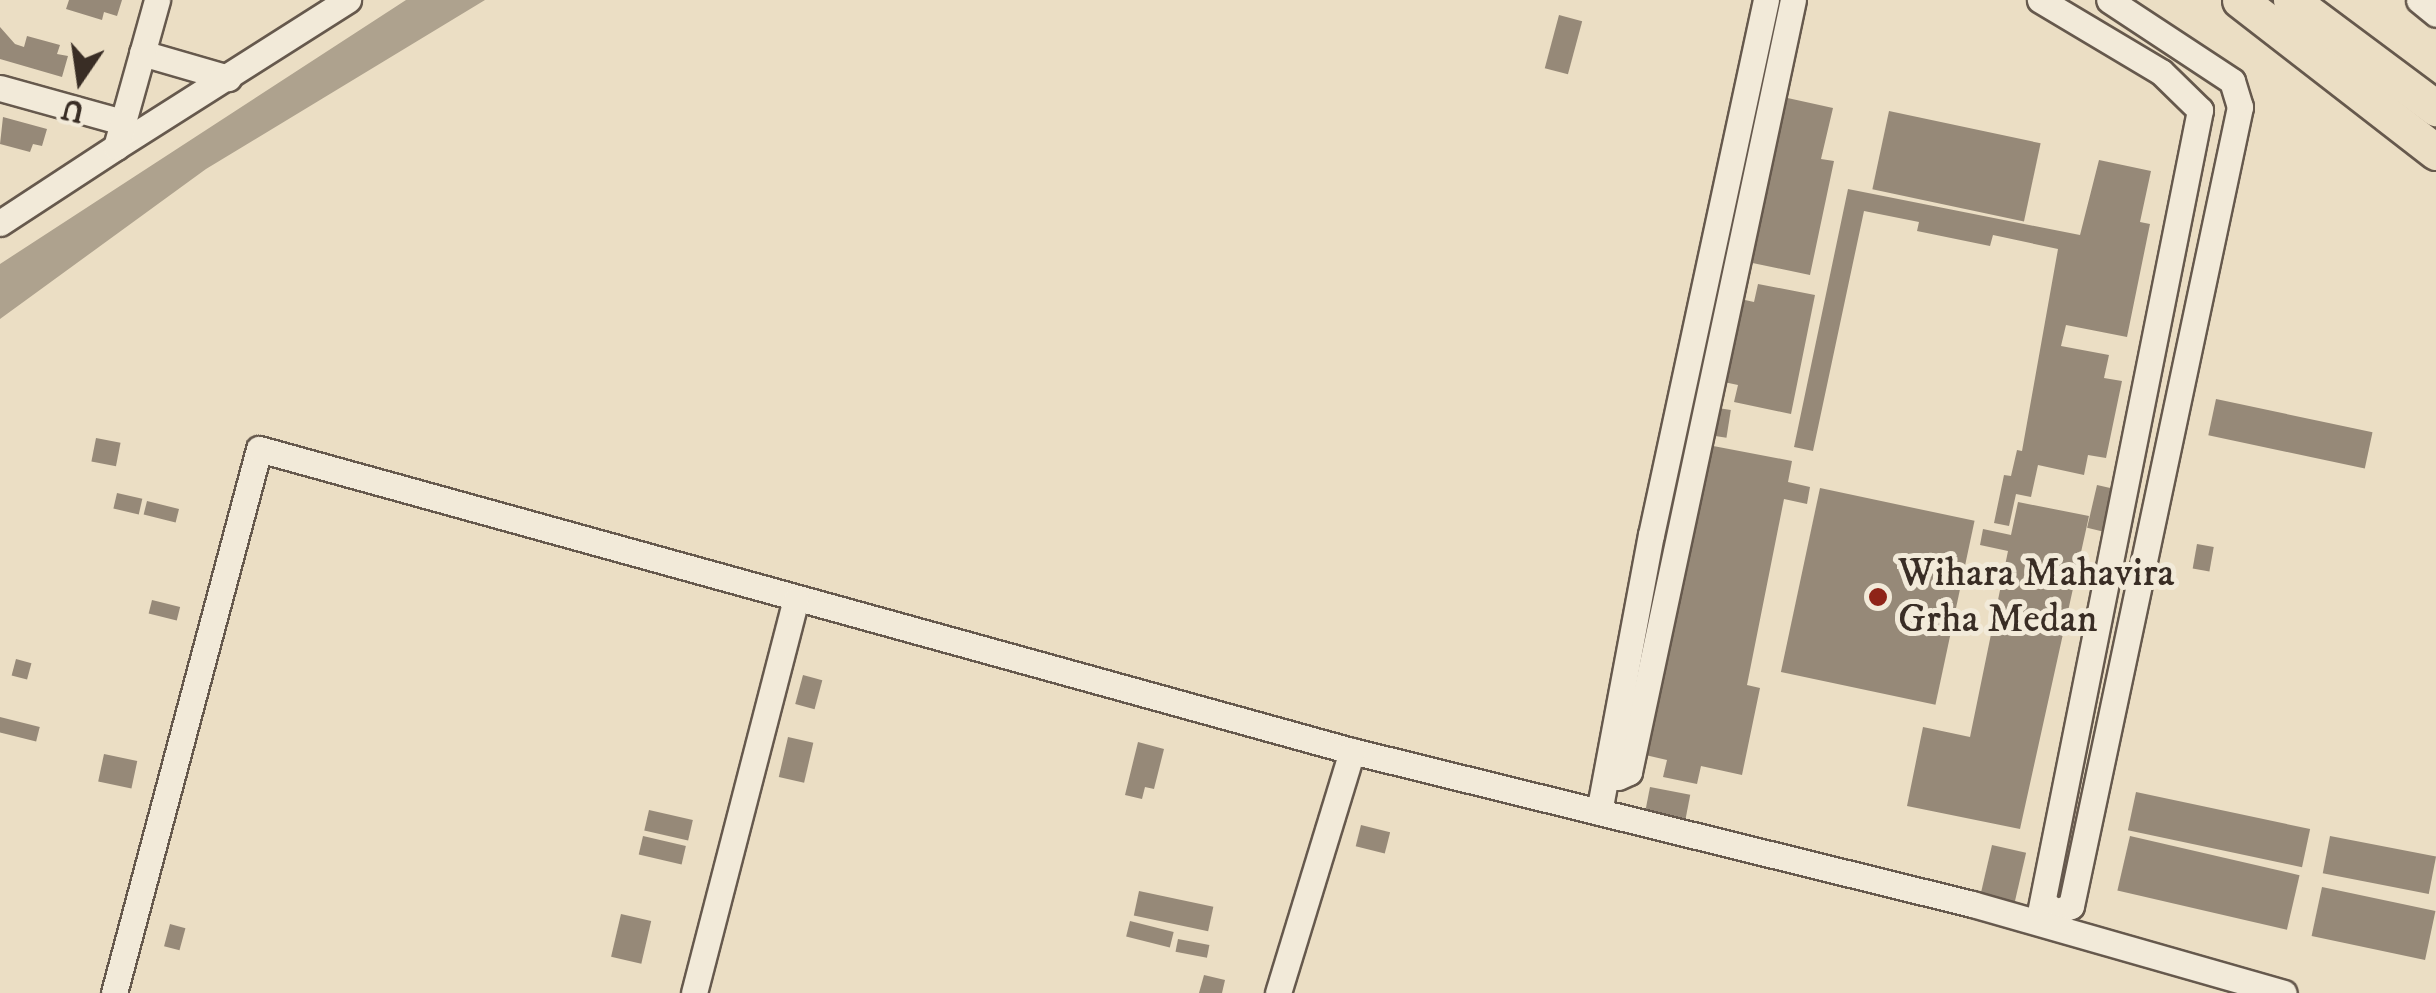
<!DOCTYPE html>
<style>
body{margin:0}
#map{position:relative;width:2436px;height:993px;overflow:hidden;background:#ebdec4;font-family:"IM FELL DW Pica",serif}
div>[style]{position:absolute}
.water>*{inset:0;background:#aea28e}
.building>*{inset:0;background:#968978;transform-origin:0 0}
.roads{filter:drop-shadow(2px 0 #66594d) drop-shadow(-2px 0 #66594d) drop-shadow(0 2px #66594d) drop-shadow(0 -2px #66594d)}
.minor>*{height:25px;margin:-12.5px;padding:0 12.5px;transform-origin:12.5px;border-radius:12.5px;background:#f2ead9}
.highway>*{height:35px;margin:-17.5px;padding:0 17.5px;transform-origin:17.5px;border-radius:17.5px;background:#ebdec4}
.dots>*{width:28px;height:28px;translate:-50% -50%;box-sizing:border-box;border:5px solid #f2ead9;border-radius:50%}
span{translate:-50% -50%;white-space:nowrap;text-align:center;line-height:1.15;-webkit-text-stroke:10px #f2ead9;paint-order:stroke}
.poi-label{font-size:40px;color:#392d25}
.left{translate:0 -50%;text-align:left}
.north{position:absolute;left:30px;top:30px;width:100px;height:100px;-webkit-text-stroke:8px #f2ead9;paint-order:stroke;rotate:193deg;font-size:28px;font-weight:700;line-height:40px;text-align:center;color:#392d25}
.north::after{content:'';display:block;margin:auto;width:35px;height:45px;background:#392d25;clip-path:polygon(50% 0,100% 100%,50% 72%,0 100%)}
</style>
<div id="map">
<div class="water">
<i style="clip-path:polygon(406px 0,485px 0,206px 169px,0 319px,0 264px)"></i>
</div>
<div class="building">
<i style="clip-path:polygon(69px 0,122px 0,117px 16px,104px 12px,102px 20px,66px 9px)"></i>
<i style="left:1559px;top:15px;width:24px;height:55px;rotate:15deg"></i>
<i style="clip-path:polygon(0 27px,15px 44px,24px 47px,27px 36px,60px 45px,57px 54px,68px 56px,62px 77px,0 59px)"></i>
<i style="clip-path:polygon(1783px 97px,1833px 108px,1821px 159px,1834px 161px,1810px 275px,1743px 261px)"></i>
<i style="left:1889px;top:111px;width:155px;height:80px;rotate:12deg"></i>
<i style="clip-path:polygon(3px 117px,47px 129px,42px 146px,33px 144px,30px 152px,0 144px)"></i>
<i style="clip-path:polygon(2099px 160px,2151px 171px,2140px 222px,2150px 224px,2127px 337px,2066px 325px,2061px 346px,2109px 355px,2104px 378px,2122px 381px,2106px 458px,2088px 455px,2084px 475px,2038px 465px,2031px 497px,2016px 494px,2009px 526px,1994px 523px,2004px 475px,2011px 476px,2017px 450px,2022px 451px,2058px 249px,1993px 235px,1990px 246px,1917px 231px,1919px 222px,1864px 211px,1813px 451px,1794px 447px,1848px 189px,2080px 235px)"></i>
<i style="clip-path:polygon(1758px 284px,1815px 295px,1791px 414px,1734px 402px,1738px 385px,1719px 381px,1736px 298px,1754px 302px)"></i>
<i style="left:2216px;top:399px;width:160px;height:37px;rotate:12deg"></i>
<i style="left:1718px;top:408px;width:13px;height:28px;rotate:9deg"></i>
<i style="left:96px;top:438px;width:25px;height:24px;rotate:11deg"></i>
<i style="clip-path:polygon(1708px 445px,1792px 461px,1788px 482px,1810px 487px,1807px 504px,1784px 499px,1747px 685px,1760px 688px,1742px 775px,1701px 766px,1697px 784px,1663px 777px,1667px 760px,1641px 754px)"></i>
<i style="left:2097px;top:485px;width:17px;height:44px;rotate:13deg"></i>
<i style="left:1820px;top:488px;width:158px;height:188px;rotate:12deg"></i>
<i style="left:117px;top:493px;width:26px;height:16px;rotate:13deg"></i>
<i style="left:147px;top:501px;width:33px;height:14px;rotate:14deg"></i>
<i style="clip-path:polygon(2018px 502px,2089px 516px,2020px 829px,1907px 806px,1923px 727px,1970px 737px,2008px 551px,1980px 545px,1983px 529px,2011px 535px)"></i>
<i style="left:2197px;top:544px;width:17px;height:25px;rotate:10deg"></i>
<i style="left:152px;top:600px;width:29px;height:14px;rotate:14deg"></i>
<i style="left:16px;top:659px;width:16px;height:17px;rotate:15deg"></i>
<i style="left:803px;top:675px;width:20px;height:30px;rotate:15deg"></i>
<i style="left:0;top:717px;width:41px;height:15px;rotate:14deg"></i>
<i style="left:788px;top:737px;width:26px;height:41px;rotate:13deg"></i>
<i style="clip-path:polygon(1138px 742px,1164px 749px,1154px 789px,1145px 787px,1142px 799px,1125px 795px)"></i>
<i style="left:104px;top:754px;width:34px;height:28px;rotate:12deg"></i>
<i style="left:1650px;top:787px;width:41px;height:27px;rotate:11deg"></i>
<i style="left:2136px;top:792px;width:178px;height:39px;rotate:12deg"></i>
<i style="left:649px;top:810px;width:45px;height:21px;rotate:13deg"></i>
<i style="left:1361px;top:825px;width:30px;height:22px;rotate:14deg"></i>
<i style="left:643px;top:836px;width:44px;height:19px;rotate:13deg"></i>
<i style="left:2130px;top:836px;width:174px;height:56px;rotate:13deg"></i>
<i style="left:2330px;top:836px;width:108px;height:38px;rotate:11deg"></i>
<i style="left:1992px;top:845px;width:35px;height:57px;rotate:13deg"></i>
<i style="left:2322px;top:887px;width:116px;height:50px;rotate:12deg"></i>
<i style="left:1139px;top:891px;width:76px;height:25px;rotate:12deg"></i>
<i style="left:621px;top:914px;width:31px;height:44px;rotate:13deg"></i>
<i style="left:1130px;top:921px;width:45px;height:16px;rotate:14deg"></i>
<i style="left:170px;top:924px;width:16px;height:23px;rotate:15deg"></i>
<i style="left:1178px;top:939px;width:32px;height:13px;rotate:11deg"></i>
<i style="clip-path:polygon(1204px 975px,1225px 980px,1222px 993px,1199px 993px)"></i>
</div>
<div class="roads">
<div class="minor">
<i style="left:2419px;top:0;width:22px;rotate:39deg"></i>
<i style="left:142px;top:53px;width:90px;rotate:16.2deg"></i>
<i style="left:0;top:88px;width:128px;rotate:15.5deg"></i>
<i style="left:116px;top:147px;width:275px;rotate:-32.4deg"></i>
<i style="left:0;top:223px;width:139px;rotate:-33.2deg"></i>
<i style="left:116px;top:147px;width:153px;rotate:-74.4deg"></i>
<i style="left:1608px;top:768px;width:13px;rotate:42deg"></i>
<i style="left:1618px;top:777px;width:12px;rotate:-24deg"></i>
<i style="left:1629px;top:772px;width:789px;rotate:-78.01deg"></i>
<i style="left:1599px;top:812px;width:282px;rotate:-79.4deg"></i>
<i style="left:1651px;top:535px;width:547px;rotate:-77.87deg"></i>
<i style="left:2043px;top:902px;width:16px;rotate:38deg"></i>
<i style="left:2056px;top:912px;width:16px;rotate:-22deg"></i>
<i style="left:2071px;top:906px;width:817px;rotate:-78.06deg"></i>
<i style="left:2240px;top:107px;width:27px;rotate:-107deg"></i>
<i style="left:2232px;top:81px;width:147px;rotate:-146.6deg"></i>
<i style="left:2039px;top:918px;width:824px;rotate:-78.73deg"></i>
<i style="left:2200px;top:110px;width:54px;rotate:-135.7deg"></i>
<i style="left:2161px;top:72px;width:141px;rotate:-149.2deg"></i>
<i style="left:114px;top:993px;width:563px;rotate:-75.08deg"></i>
<i style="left:259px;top:449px;width:1134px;rotate:15.45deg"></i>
<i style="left:1352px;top:751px;width:639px;rotate:13.86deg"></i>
<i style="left:1972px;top:904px;width:324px;rotate:15.9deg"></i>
<i style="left:694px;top:993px;width:406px;rotate:-75.5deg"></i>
<i style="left:1278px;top:993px;width:253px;rotate:-73deg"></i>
</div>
<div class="highway">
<i style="left:2240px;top:0;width:248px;rotate:37.8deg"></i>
<i style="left:2291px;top:0;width:181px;rotate:36.7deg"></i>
</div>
</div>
<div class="dots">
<i style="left:1878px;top:597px;background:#8f2418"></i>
</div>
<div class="poi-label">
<span class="left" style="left:1898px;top:597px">Wihara Mahavira<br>Grha Medan</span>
</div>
<div class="north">U</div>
</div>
